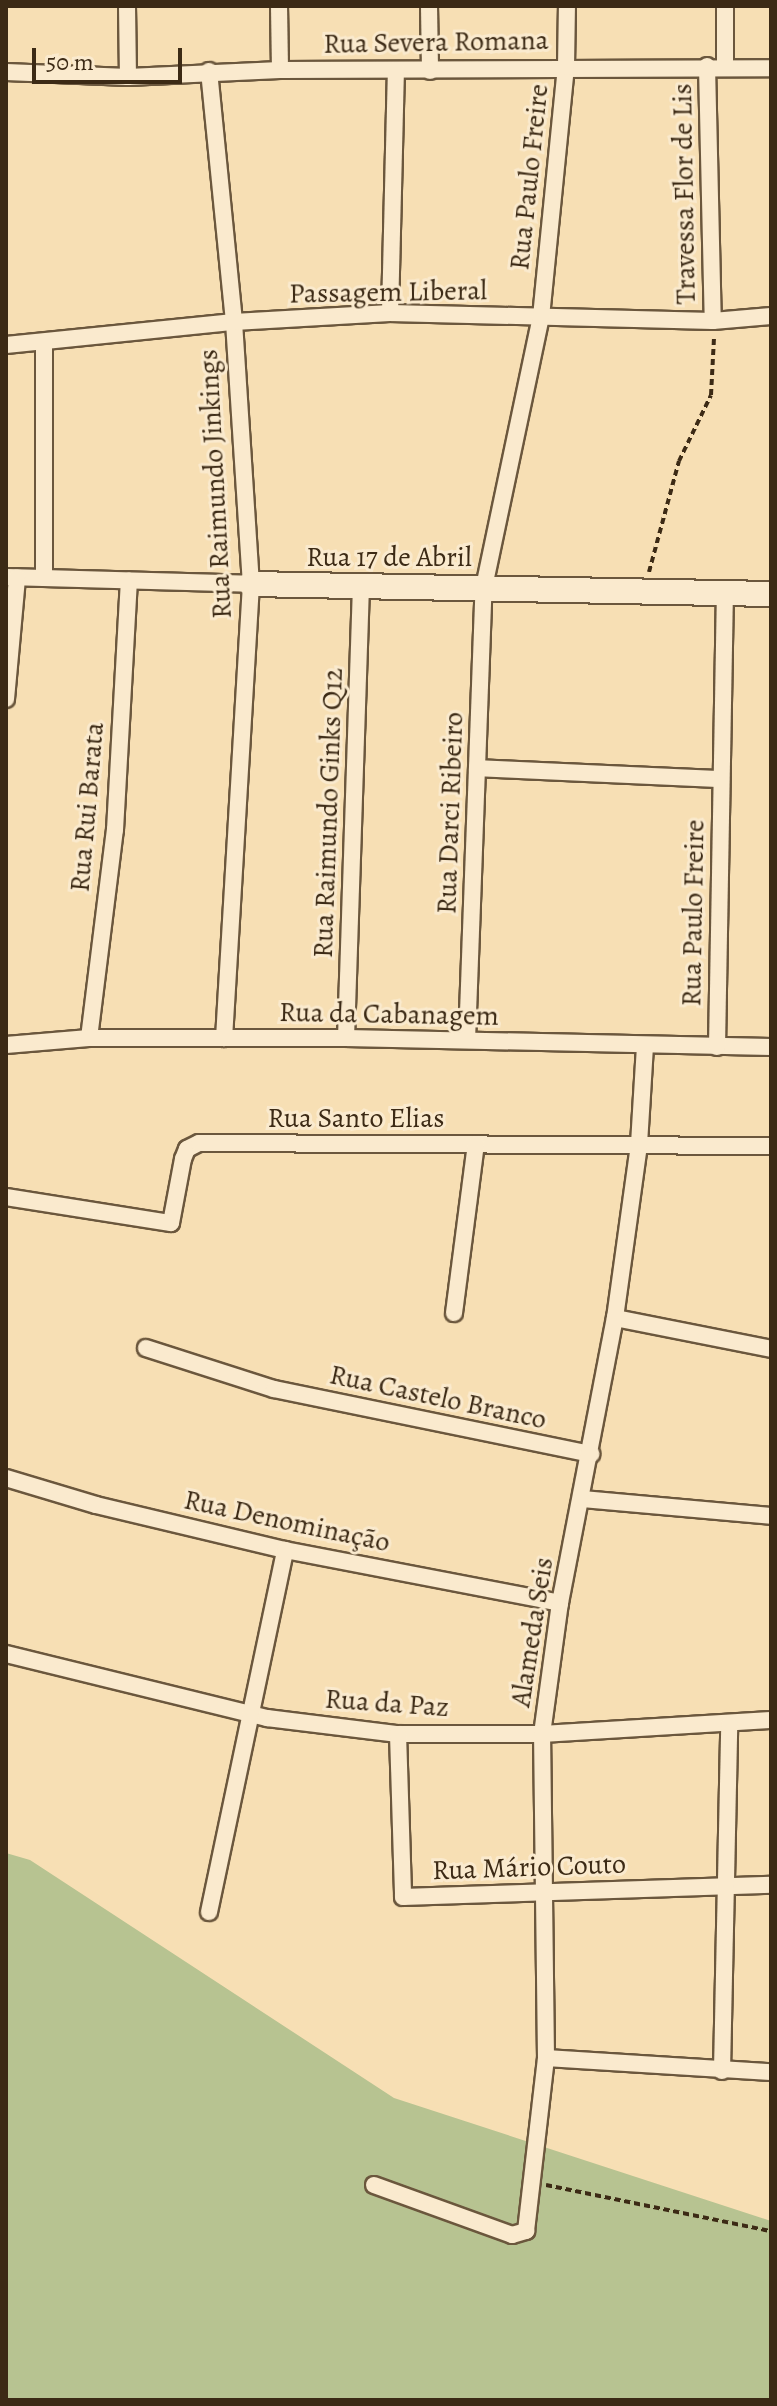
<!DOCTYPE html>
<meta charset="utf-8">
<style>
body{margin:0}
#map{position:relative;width:777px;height:2406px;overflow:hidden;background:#f7dfb4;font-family:Alegreya,serif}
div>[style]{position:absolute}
.green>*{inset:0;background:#b7c391}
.path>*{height:4px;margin-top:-2px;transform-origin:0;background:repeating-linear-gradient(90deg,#3c2a15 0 6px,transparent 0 10px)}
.roads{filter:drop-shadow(2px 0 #6b573d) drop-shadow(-2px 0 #6b573d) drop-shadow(0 2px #6b573d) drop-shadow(0 -2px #6b573d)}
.street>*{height:16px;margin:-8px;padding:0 8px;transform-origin:8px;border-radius:8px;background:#faeace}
.secondary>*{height:24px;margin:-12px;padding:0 12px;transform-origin:12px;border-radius:12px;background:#faeace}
span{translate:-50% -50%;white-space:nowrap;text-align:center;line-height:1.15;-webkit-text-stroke:6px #faeace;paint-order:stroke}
.street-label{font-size:28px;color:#3c2a15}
.frame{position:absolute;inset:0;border:8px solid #3c2a15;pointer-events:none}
.scale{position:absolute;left:32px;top:48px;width:150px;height:36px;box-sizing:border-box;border:4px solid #3c2a15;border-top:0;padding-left:10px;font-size:24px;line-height:28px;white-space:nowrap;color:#3c2a15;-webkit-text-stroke:6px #faeace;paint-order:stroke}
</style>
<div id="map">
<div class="green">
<i style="clip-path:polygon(6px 1853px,30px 1860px,394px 2098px,771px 2221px,771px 2400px,6px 2400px)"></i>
</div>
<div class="path">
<i style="left:649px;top:572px;width:115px;rotate:-74.9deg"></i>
<i style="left:679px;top:461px;width:73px;rotate:-64.1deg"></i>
<i style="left:711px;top:395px;width:57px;rotate:-87deg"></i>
<i style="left:546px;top:2185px;width:230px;rotate:11.6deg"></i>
</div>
<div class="roads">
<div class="street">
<i style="left:127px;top:6px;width:71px;rotate:89.2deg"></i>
<i style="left:279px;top:6px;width:64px;rotate:89.1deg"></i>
<i style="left:429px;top:6px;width:65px;rotate:89.1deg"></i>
<i style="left:707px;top:66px;width:255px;rotate:88.7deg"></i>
<i style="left:725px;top:67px;width:61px;rotate:-90deg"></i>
<i style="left:209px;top:71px;width:252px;rotate:84.3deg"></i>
<i style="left:234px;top:322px;width:263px;rotate:86.3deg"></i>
<i style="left:251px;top:584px;width:455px;rotate:93.4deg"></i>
<i style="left:6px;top:72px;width:122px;rotate:2.3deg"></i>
<i style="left:128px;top:77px;width:152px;rotate:-2.6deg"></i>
<i style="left:280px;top:70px;width:491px;rotate:-0.2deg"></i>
<i style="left:390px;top:313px;width:243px;rotate:-88.6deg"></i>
<i style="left:6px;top:345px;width:229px;rotate:-5.8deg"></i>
<i style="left:234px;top:322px;width:156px;rotate:-3.3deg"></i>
<i style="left:390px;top:313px;width:323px;rotate:1.4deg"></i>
<i style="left:713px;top:321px;width:58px;rotate:-4.9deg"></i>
<i style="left:6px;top:577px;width:245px;rotate:1.6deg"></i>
<i style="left:44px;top:578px;width:235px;rotate:-90deg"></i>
<i style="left:6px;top:699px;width:122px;rotate:-84.8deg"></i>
<i style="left:477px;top:768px;width:244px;rotate:2.6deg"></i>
<i style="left:89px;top:1038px;width:210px;rotate:-82.9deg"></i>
<i style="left:115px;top:830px;width:250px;rotate:-86.8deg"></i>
<i style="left:346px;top:1038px;width:449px;rotate:-88.1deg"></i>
<i style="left:467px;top:1040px;width:453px;rotate:-87.9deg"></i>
<i style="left:484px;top:587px;width:276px;rotate:-78.1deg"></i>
<i style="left:541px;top:317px;width:251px;rotate:-84.3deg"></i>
<i style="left:566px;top:67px;width:61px;rotate:-89.1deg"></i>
<i style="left:6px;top:1045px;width:83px;rotate:-4.8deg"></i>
<i style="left:89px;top:1038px;width:257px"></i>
<i style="left:346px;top:1038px;width:425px;rotate:1.2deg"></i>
<i style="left:717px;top:1047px;width:455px;rotate:-89deg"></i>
<i style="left:6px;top:1197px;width:167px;rotate:9deg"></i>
<i style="left:171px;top:1223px;width:65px;rotate:-79.4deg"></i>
<i style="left:183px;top:1159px;width:11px;rotate:-68deg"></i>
<i style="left:187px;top:1149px;width:13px;rotate:-27deg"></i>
<i style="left:199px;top:1143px;width:572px;rotate:0.3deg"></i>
<i style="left:454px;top:1313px;width:170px;rotate:-82.6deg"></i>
<i style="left:615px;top:1318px;width:159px;rotate:11.2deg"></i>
<i style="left:146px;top:1348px;width:134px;rotate:17.8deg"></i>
<i style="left:274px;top:1389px;width:324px;rotate:11.6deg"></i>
<i style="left:6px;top:1478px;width:94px;rotate:16.7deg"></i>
<i style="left:96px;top:1505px;width:194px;rotate:13.4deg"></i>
<i style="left:285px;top:1550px;width:280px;rotate:10.9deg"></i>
<i style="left:582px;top:1499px;width:190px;rotate:5.1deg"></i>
<i style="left:6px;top:1654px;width:269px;rotate:13.8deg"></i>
<i style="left:267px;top:1718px;width:132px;rotate:7deg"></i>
<i style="left:398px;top:1734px;width:144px"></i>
<i style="left:542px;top:1734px;width:229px;rotate:-3.5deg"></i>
<i style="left:398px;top:1734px;width:163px;rotate:88.2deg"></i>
<i style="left:403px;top:1897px;width:368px;rotate:-1.9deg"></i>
<i style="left:209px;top:1912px;width:370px;rotate:-78.1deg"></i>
<i style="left:546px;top:2058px;width:225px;rotate:3.6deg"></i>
<i style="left:722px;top:2071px;width:346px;rotate:-88.8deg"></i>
<i style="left:374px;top:2185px;width:147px;rotate:19.9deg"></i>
<i style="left:512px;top:2235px;width:15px;rotate:-16deg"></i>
<i style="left:526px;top:2231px;width:174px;rotate:-83.4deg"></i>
<i style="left:546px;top:2058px;width:324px;rotate:-90.7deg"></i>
<i style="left:542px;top:1734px;width:132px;rotate:-82.2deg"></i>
<i style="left:560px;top:1603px;width:290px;rotate:-79.1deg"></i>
<i style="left:615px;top:1318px;width:176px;rotate:-82.1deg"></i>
<i style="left:639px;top:1144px;width:98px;rotate:-86.5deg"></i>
</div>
<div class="secondary">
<i style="left:251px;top:584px;width:520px;rotate:1.1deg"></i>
</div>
</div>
<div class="street-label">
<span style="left:436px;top:42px;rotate:-1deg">Rua Severa Romana</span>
<span style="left:529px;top:177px;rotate:-84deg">Rua Paulo Freire</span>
<span style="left:684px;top:194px;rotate:-91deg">Travessa Flor de Lis</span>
<span style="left:388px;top:292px;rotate:-1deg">Passagem Liberal</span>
<span style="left:215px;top:484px;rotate:-93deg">Rua Raimundo Jinkings</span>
<span style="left:389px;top:557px">Rua 17 de Abril</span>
<span style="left:87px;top:807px;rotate:-85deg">Rua Rui Barata</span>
<span style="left:328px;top:813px;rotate:-88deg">Rua Raimundo Ginks Q12</span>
<span style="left:450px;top:813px;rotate:-88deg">Rua Darci Ribeiro</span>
<span style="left:693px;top:913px;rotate:-89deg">Rua Paulo Freire</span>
<span style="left:389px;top:1014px;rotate:1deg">Rua da Cabanagem</span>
<span style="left:356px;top:1118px">Rua Santo Elias</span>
<span style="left:438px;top:1397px;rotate:12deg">Rua Castelo Branco</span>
<span style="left:287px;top:1521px;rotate:12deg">Rua Denominação</span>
<span style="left:532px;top:1632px;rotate:-81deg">Alameda Seis</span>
<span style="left:387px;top:1703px;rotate:4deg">Rua da Paz</span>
<span style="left:529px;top:1867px;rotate:-2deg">Rua Mário Couto</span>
</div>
<div class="frame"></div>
<div class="scale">50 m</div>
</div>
